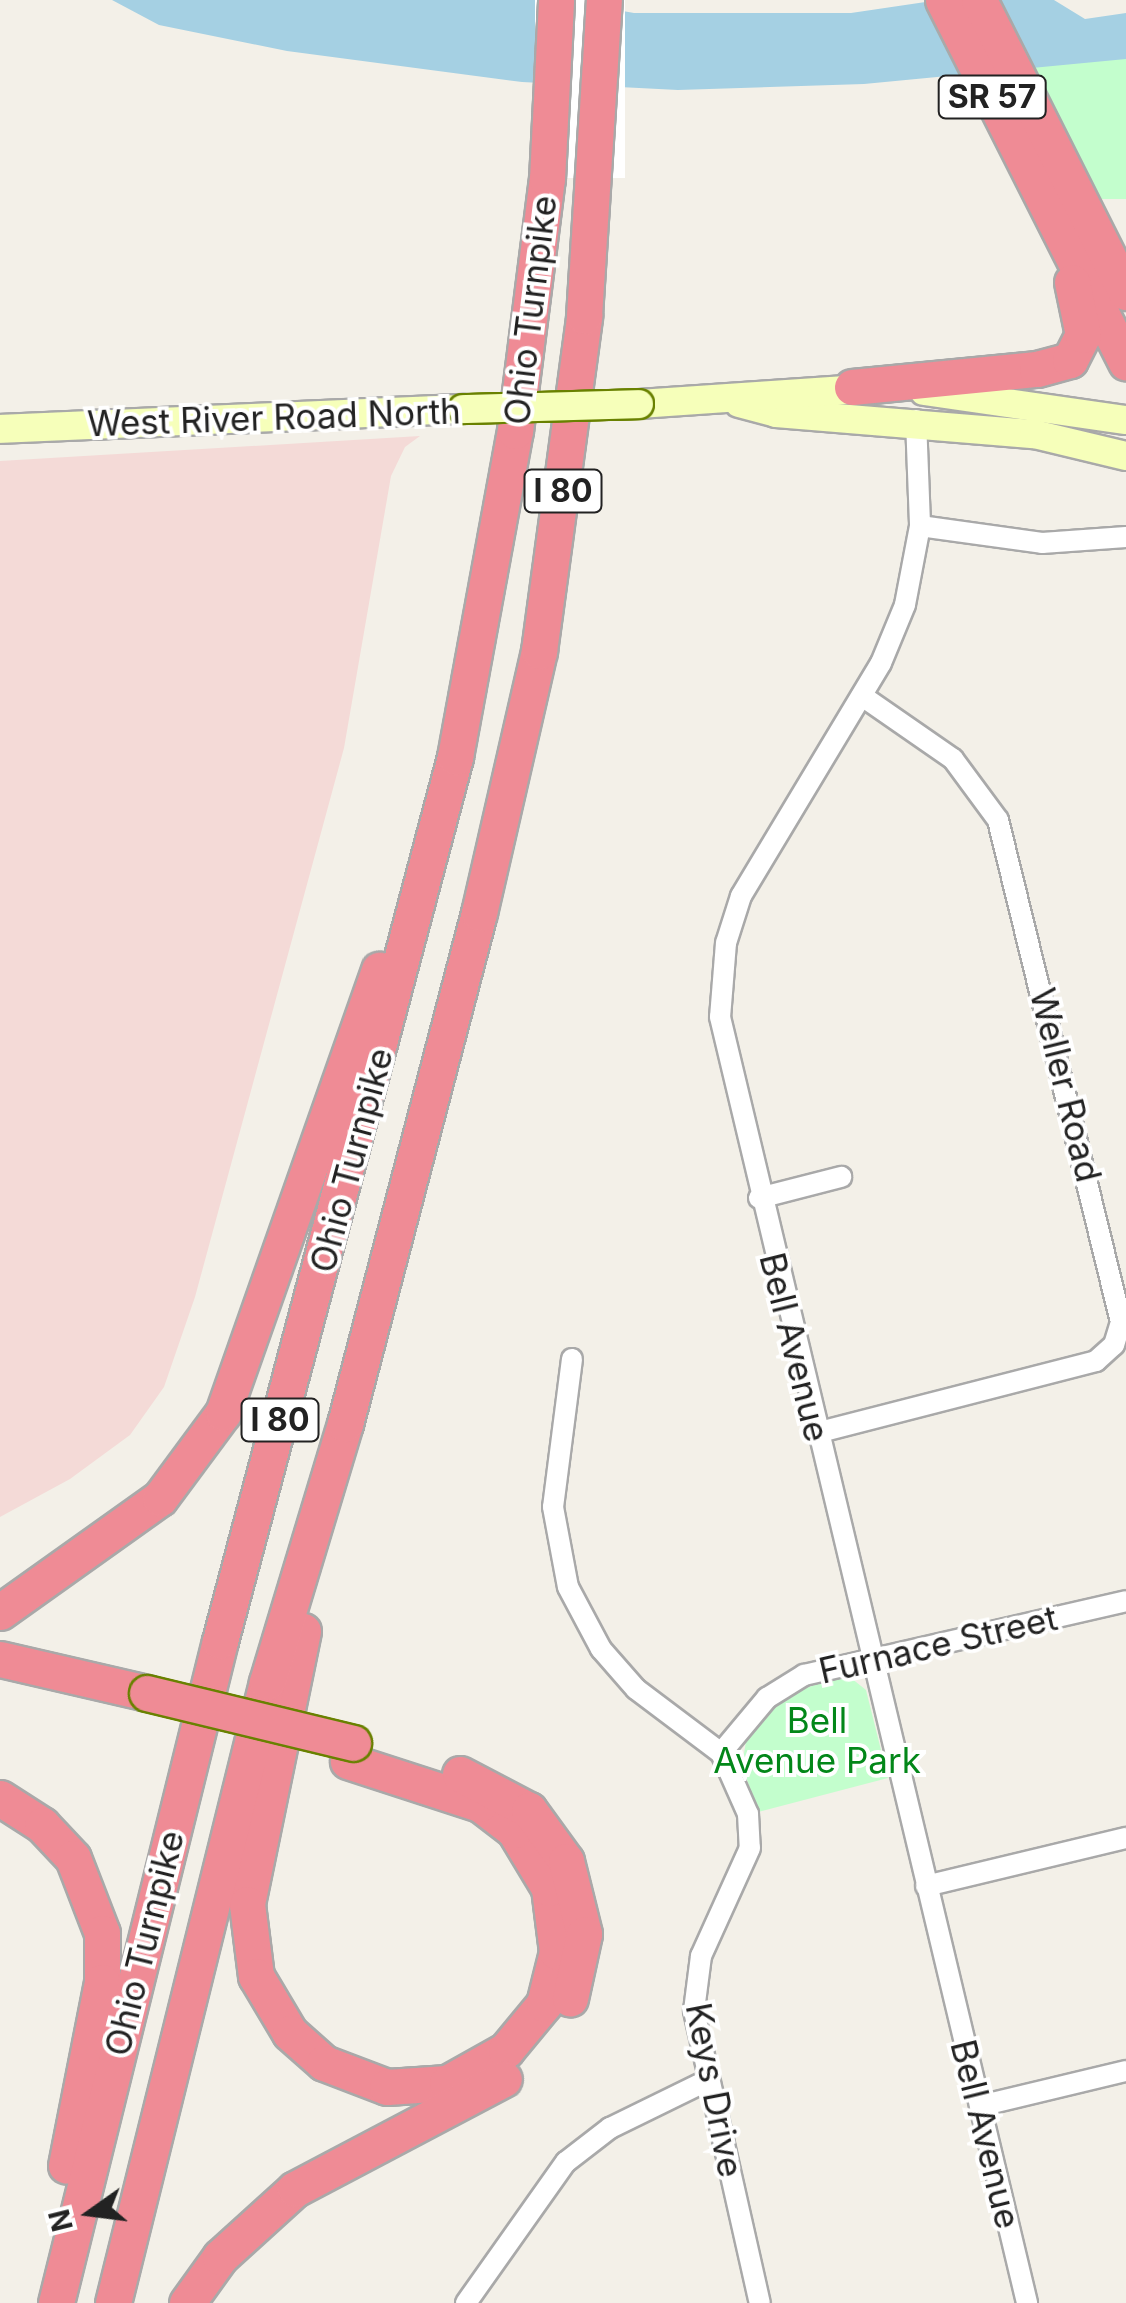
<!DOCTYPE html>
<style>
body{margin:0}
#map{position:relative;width:1126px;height:2303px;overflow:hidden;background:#f3f0e8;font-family:Inter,sans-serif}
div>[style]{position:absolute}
.commercial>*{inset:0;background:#f4dad7}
.park>*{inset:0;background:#c3fecd}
.water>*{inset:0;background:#a5d0e3}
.pier>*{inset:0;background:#fff;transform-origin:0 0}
.roads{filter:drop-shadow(2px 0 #a9a9a9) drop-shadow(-2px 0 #a9a9a9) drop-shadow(0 2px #a9a9a9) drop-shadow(0 -2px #a9a9a9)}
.street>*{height:20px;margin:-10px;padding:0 10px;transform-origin:10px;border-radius:10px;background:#fff}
.secondary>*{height:28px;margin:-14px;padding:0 14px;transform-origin:14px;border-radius:14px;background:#f6ffba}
.highway>*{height:35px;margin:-17.5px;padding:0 17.5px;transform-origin:17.5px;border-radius:17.5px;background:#ef8b95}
.bridges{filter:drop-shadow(2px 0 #698100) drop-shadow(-2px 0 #698100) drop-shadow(0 2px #698100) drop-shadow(0 -2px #698100)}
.secondary-bridge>*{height:28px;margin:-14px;padding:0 14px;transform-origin:14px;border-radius:14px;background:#f6ffba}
.highway-bridge>*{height:35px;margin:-17.5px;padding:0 17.5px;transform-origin:17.5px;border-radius:17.5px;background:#ef8b95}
span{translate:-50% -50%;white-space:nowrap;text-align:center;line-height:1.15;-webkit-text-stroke:8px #fff;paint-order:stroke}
.shield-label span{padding:2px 8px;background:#fff;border:2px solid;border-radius:8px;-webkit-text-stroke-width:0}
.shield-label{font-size:32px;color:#222;font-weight:700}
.street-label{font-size:35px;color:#222}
.park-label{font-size:35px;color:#038719}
.north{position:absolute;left:40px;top:2163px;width:100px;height:100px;-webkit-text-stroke:8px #fff;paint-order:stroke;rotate:256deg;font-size:28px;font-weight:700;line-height:40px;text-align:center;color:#222}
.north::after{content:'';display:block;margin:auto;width:35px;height:45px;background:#222;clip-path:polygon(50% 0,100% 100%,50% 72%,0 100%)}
</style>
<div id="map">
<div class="commercial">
<i style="clip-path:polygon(420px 436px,405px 447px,391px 476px,344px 748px,195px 1297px,164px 1387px,130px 1435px,70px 1479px,0 1517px,0 461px)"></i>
</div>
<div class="park">
<i style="clip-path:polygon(1014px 35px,1126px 35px,1126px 199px,1099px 199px)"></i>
<i style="clip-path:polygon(846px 1674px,866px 1690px,888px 1778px,758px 1812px,742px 1765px,747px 1736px,789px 1694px)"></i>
</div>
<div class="water">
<i style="clip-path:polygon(112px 0,561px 0,634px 13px,851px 13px,939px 0,1054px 0,1085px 19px,1126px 13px,1126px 59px,864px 84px,678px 90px,522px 82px,287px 51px,159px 25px)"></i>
</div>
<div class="pier">
<i style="left:535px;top:0;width:90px;height:178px"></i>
</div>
<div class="roads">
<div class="street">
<i style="left:916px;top:420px;width:106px;rotate:87.8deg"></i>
<i style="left:920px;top:526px;width:80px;rotate:100.8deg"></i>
<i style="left:905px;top:605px;width:63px;rotate:112.5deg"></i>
<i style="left:881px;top:663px;width:272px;rotate:121deg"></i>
<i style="left:741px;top:896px;width:49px;rotate:107.7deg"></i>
<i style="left:726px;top:943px;width:74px;rotate:94.6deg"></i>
<i style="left:720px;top:1017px;width:1322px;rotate:76.57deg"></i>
<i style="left:920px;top:526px;width:123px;rotate:7.9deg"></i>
<i style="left:1042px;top:543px;width:84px;rotate:-4.1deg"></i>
<i style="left:759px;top:1198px;width:85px;rotate:-14.4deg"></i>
<i style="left:572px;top:1359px;width:149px;rotate:97.3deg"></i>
<i style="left:553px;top:1507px;width:81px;rotate:79.4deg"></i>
<i style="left:568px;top:1587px;width:70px;rotate:62deg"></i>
<i style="left:601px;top:1649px;width:53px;rotate:48.8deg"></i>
<i style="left:636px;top:1689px;width:106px;rotate:37deg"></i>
<i style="left:721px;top:1753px;width:67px;rotate:66.1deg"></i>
<i style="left:748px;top:1814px;width:34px;rotate:87deg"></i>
<i style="left:750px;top:1848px;width:119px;rotate:114.4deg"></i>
<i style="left:701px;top:1956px;width:55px;rotate:97.3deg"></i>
<i style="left:694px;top:2011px;width:299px;rotate:77.3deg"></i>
<i style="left:816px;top:1433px;width:289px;rotate:-14.4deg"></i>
<i style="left:1096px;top:1361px;width:24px;rotate:-42deg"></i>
<i style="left:1114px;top:1345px;width:24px;rotate:-73deg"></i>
<i style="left:1121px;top:1322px;width:517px;rotate:-103.77deg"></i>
<i style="left:998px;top:820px;width:76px;rotate:-126.4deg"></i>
<i style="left:953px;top:759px;width:111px;rotate:-145.3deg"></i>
<i style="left:721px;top:1753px;width:72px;rotate:-50.1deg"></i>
<i style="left:767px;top:1698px;width:44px;rotate:-31.9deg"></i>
<i style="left:804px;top:1675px;width:330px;rotate:-12.9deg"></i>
<i style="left:926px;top:1886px;width:206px;rotate:-13.5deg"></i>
<i style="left:980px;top:2106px;width:150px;rotate:-13.5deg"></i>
<i style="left:466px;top:2303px;width:173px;rotate:-54.7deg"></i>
<i style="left:566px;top:2162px;width:56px;rotate:-37.7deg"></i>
<i style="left:610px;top:2128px;width:109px;rotate:-26.1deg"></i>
</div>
<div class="secondary">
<i style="left:924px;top:391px;width:204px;rotate:8.2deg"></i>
<i style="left:739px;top:403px;width:38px;rotate:15deg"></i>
<i style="left:776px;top:413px;width:259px;rotate:4.7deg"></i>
<i style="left:1034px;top:434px;width:95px;rotate:13.4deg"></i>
<i style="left:639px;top:404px;width:233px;rotate:-3.9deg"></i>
<i style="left:0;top:429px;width:463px;rotate:-2.5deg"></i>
</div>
<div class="highway">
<i style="left:943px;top:0;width:406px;rotate:63.2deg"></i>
<i style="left:979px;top:0;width:327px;rotate:63.3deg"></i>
<i style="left:852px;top:387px;width:186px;rotate:-5.6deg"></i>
<i style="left:1037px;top:369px;width:34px;rotate:-15deg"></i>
<i style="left:1070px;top:360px;width:28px;rotate:-63deg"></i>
<i style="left:1083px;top:335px;width:54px;rotate:-101.7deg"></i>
<i style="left:0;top:1612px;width:196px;rotate:-35.5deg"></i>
<i style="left:160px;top:1498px;width:106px;rotate:-53.5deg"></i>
<i style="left:223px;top:1413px;width:470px;rotate:-70.6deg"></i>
<i style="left:303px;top:1631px;width:279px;rotate:101.6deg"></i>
<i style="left:247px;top:1904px;width:73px;rotate:82.9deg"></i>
<i style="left:256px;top:1976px;width:66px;rotate:59.2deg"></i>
<i style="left:290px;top:2033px;width:45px;rotate:41.4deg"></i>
<i style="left:324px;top:2063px;width:67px;rotate:20.9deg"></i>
<i style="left:387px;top:2087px;width:60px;rotate:-3.8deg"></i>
<i style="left:447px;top:2083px;width:68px;rotate:-29.2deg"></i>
<i style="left:506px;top:2050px;width:60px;rotate:-50.4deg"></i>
<i style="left:544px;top:2004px;width:54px;rotate:-76deg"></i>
<i style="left:557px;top:1952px;width:64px;rotate:-97.1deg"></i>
<i style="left:549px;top:1888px;width:68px;rotate:-121.1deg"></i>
<i style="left:514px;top:1830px;width:43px;rotate:-142.6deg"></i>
<i style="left:480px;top:1804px;width:139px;rotate:-162deg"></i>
<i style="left:0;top:1659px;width:151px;rotate:13deg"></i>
<i style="left:460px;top:1774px;width:78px;rotate:27.6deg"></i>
<i style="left:529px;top:1810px;width:63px;rotate:54deg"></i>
<i style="left:566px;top:1861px;width:75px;rotate:76.1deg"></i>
<i style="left:584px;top:1934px;width:66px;rotate:102.3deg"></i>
<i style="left:0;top:1798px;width:50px;rotate:32.7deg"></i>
<i style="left:42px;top:1825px;width:45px;rotate:46.8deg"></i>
<i style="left:73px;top:1858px;width:80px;rotate:68.9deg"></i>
<i style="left:102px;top:1933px;width:49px;rotate:90deg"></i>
<i style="left:102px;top:1982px;width:187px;rotate:101.1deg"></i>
<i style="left:56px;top:2303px;width:682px;rotate:-76.09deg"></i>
<i style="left:220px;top:1641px;width:915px;rotate:-75.11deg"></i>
<i style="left:455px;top:757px;width:331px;rotate:-79.6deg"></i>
<i style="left:515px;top:431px;width:254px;rotate:-82.8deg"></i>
<i style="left:547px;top:179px;width:179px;rotate:-87.1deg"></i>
<i style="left:113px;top:2303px;width:640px;rotate:-76.07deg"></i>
<i style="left:267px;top:1682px;width:270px;rotate:-73.2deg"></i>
<i style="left:345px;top:1424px;width:528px;rotate:-75.31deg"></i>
<i style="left:479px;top:913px;width:269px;rotate:-77.1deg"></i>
<i style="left:539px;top:651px;width:338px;rotate:-82.3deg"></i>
<i style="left:584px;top:316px;width:317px;rotate:-86.4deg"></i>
<i style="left:187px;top:2303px;width:57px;rotate:-54.3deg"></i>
<i style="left:220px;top:2257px;width:101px;rotate:-42.2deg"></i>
<i style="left:295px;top:2189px;width:236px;rotate:-27.8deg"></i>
</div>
</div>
<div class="bridges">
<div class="secondary-bridge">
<i style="left:463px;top:409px;width:176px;rotate:-1.6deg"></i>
</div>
<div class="highway-bridge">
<i style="left:147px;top:1693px;width:212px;rotate:13.6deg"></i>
</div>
</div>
<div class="shield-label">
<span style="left:992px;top:97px">SR 57</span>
<span style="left:563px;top:491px">I 80</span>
<span style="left:280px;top:1420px">I 80</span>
</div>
<div class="street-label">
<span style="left:530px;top:310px;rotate:-83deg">Ohio Turnpike</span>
<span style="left:274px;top:417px;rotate:-2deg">West River Road North</span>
<span style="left:1066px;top:1085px;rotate:76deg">Weller Road</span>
<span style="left:351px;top:1160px;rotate:-75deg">Ohio Turnpike</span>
<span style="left:795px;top:1347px;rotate:76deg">Bell Avenue</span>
<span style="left:938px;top:1644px;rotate:-13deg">Furnace Street</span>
<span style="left:144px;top:1943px;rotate:-76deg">Ohio Turnpike</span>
<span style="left:715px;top:2090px;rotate:79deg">Keys Drive</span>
<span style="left:986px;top:2134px;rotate:76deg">Bell Avenue</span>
</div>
<div class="park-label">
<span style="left:817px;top:1740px">Bell<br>Avenue Park</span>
</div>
<div class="north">N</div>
</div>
